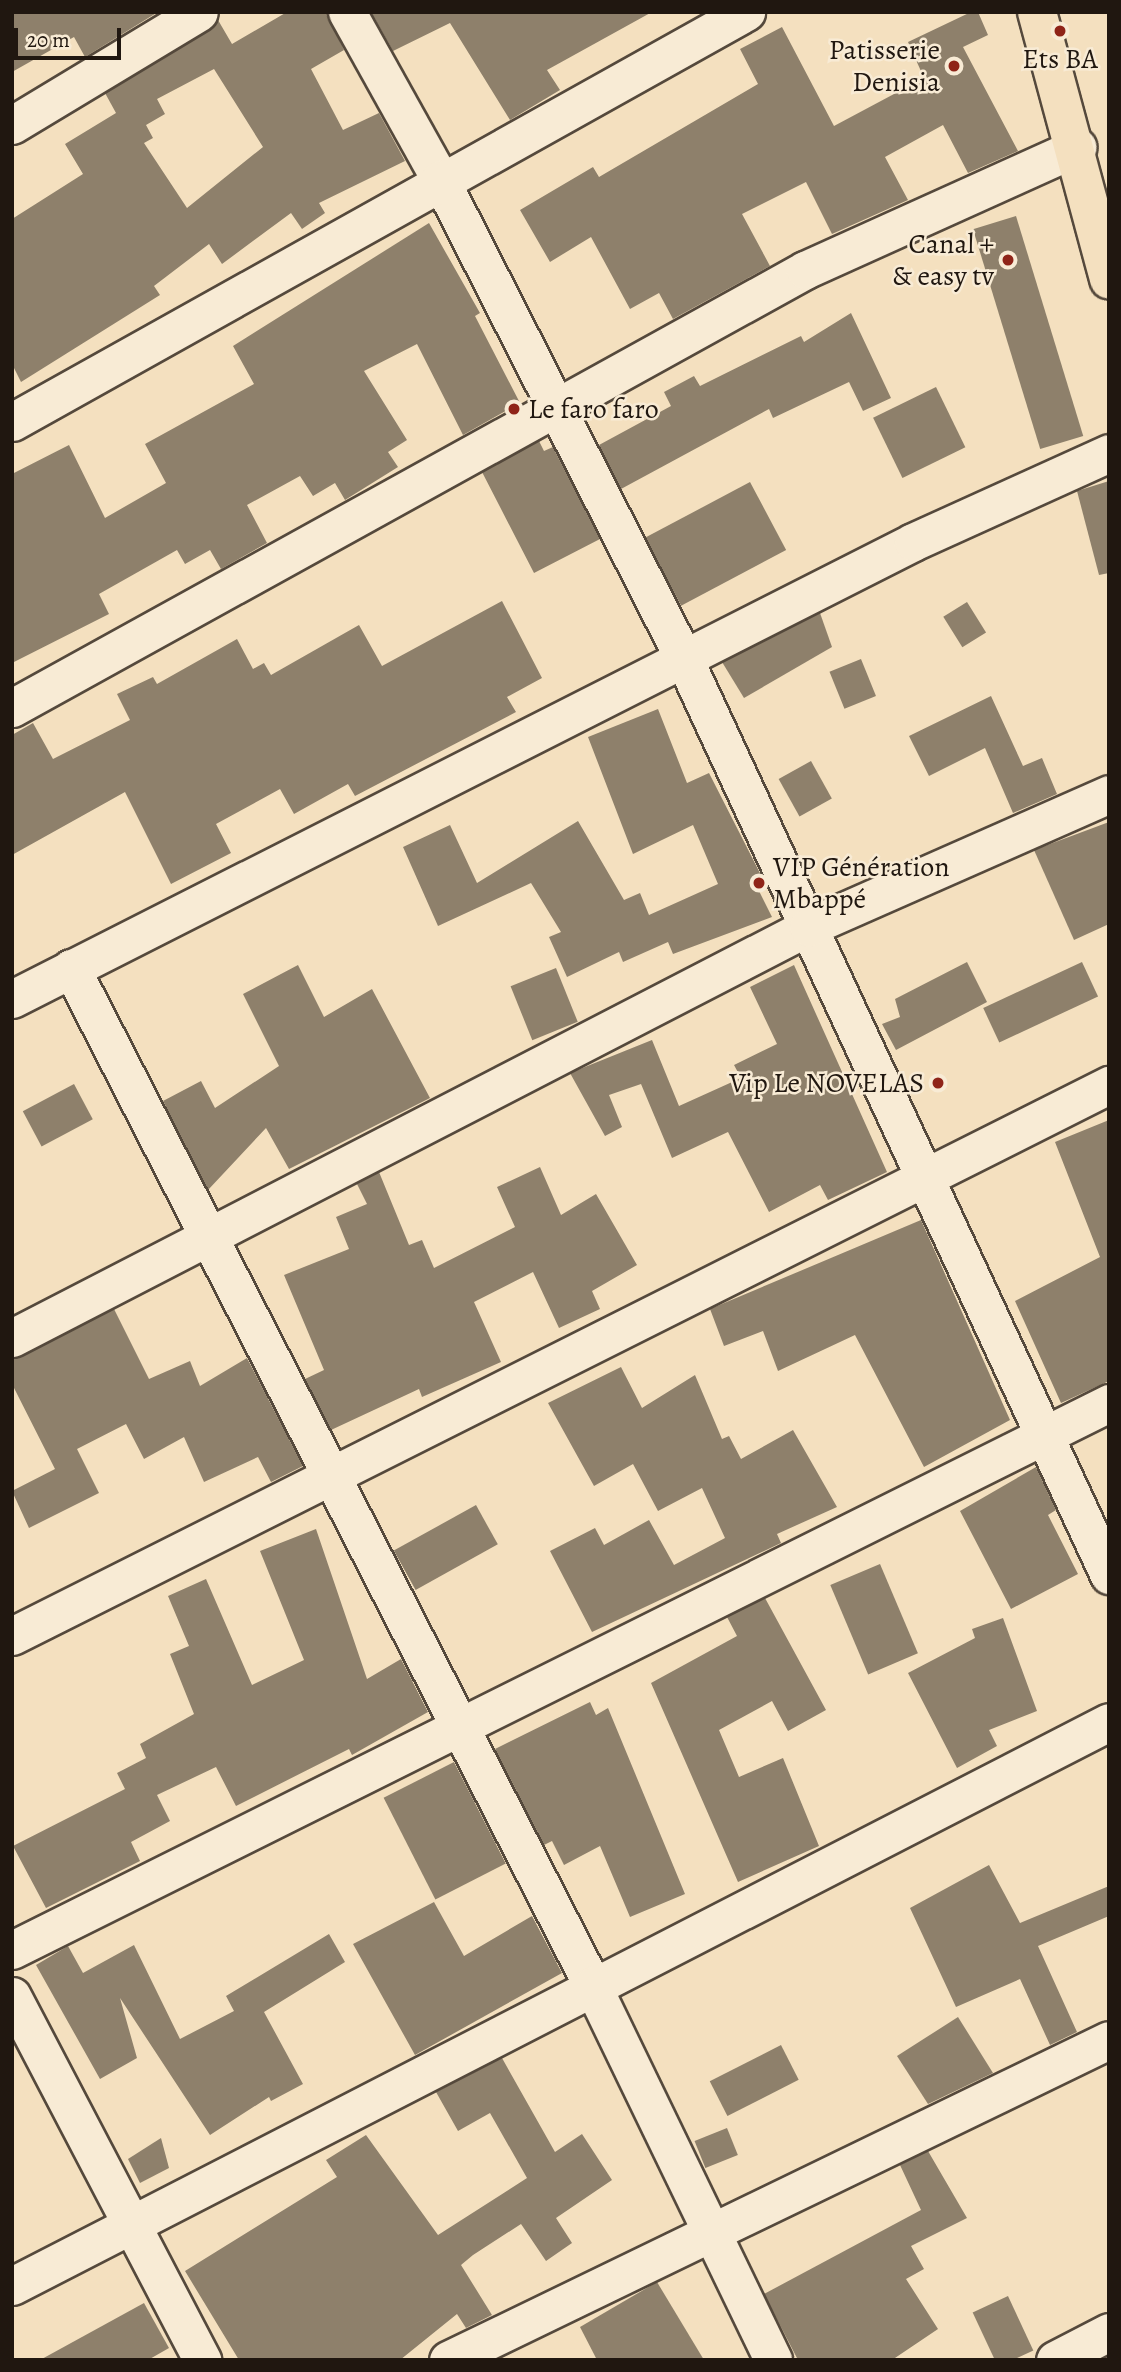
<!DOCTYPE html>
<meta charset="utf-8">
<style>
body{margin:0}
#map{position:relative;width:1121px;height:2372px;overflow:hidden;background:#f4e0bf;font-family:Alegreya,serif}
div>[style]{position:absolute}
.building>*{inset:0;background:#8e806b;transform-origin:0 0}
.roads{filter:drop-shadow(2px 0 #55493c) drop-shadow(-2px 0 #55493c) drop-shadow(0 2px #55493c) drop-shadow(0 -2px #55493c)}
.minor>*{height:37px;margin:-18.5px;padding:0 18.5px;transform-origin:18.5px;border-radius:18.5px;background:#f8ebd5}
.highway>*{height:38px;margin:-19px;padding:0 19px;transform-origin:19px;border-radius:19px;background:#f4e0bf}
.dots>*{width:19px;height:19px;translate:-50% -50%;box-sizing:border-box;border:4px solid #f8ebd5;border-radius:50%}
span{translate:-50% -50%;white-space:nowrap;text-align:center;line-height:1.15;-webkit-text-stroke:5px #f8ebd5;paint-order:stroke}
.poi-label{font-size:28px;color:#201710}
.right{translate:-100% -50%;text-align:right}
.left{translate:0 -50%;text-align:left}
.frame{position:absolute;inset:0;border:14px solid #201710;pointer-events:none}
.scale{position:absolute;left:14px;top:28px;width:107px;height:32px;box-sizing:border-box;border:4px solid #201710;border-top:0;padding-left:9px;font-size:21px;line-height:24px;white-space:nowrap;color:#201710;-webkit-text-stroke:5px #f8ebd5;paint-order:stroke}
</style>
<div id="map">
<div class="building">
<i style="clip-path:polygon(12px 12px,158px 12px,85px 57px,74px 37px,12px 72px)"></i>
<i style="clip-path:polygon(evenodd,287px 12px,326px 12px,344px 50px,311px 69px,343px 130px,379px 113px,405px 161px,319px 203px,325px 213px,302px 229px,291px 213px,222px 264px,209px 244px,154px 286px,160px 295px,21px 382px,12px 364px,12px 219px,83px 174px,65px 144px,116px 113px,105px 93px,218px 20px,232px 44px,287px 12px,214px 69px,263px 147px,187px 208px,144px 143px,153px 138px,146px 125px,165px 114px,157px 99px,214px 69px)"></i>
<i style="clip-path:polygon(371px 12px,652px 12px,547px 70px,560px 90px,510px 120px,450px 23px,393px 51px)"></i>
<i style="clip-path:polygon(971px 12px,978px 12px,988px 35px,963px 47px,1018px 151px,968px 173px,943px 125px,885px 157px,908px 200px,832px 234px,806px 182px,742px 214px,770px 266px,673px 319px,659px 293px,630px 309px,591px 237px,550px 262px,520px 210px,593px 167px,599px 177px,758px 84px,740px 49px,782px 27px,834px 126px,924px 78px,908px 42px)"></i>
<i style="left:1016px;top:216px;width:230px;height:45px;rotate:73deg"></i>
<i style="clip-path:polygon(429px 223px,480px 313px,475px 316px,520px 403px,463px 435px,417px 344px,364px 371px,407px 440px,388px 452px,398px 467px,345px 500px,335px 483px,313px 496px,300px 476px,247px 505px,267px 543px,221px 569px,210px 550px,185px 564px,177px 550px,99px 594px,109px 614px,12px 663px,12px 474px,69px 445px,105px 518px,166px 483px,145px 444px,254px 384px,233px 346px)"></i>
<i style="clip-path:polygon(851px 313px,891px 398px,863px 411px,849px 382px,773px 418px,769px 409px,621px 489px,599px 445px,671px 406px,664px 392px,694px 376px,700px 386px,801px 336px,804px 342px)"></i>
<i style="left:936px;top:387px;width:67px;height:70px;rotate:64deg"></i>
<i style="clip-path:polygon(539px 441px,544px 451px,553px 447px,600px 539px,534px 573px,482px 472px)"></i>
<i style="clip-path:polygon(1109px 481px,1109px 573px,1099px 575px,1077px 491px)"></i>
<i style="left:750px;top:482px;width:77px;height:119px;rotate:62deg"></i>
<i style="clip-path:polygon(502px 601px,542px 678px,507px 697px,516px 712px,355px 796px,348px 784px,294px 814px,280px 789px,216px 824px,231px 853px,171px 884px,125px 792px,12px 855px,12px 735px,33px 723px,53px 759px,130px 720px,117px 694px,153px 677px,157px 684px,237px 639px,253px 669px,264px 663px,271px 675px,359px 625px,382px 666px)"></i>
<i style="left:967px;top:602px;width:36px;height:28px;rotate:58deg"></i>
<i style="clip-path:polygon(820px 613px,832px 647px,744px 698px,722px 662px)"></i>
<i style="left:861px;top:659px;width:40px;height:34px;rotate:68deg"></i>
<i style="clip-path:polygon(991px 696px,1023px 766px,1042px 758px,1057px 794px,1013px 813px,985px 748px,929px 776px,909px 736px)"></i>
<i style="clip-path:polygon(658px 709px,687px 783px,709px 773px,763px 879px,755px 883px,772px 917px,673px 954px,668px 942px,623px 962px,619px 952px,567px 977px,549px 937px,561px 932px,531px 883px,438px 926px,403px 847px,450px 825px,477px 883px,578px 821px,624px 900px,640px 893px,649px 915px,718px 884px,693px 825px,633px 854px,588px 737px)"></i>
<i style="left:811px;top:761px;width:43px;height:37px;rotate:61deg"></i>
<i style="clip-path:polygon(1109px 822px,1109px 924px,1074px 940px,1034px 850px)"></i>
<i style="clip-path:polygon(967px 962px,987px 1002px,896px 1050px,882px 1024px,900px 1017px,895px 999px)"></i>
<i style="left:1082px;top:962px;width:38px;height:109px;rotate:65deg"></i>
<i style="clip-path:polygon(298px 965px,324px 1017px,372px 989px,430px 1098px,289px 1169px,266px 1128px,208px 1190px,163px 1101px,201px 1081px,215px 1108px,279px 1066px,243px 994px)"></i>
<i style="clip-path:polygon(794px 965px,887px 1172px,828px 1200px,820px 1185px,769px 1212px,728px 1132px,672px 1158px,641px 1084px,609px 1095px,622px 1127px,605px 1136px,570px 1073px,652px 1040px,679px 1106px,741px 1078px,734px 1065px,777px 1044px,750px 987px)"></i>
<i style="left:556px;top:968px;width:58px;height:49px;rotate:68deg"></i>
<i style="left:74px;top:1084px;width:40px;height:58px;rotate:62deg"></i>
<i style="clip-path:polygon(1109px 1120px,1109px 1381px,1061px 1403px,1015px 1301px,1100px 1257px,1055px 1142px)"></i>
<i style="clip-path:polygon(540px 1167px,561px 1215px,596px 1194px,637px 1265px,592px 1291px,600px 1309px,559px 1328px,533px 1272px,474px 1302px,501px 1362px,422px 1397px,419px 1389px,331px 1430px,305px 1379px,324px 1370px,284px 1275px,349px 1249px,336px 1217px,367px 1204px,357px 1184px,379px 1172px,409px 1245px,422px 1240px,434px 1268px,515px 1227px,497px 1187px)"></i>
<i style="clip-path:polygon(921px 1220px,1010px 1420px,924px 1467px,855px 1335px,778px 1371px,763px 1331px,724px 1346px,710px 1309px)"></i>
<i style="clip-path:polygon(114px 1309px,149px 1379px,190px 1361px,200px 1386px,247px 1358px,303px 1466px,271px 1482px,258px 1457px,204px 1482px,184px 1437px,144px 1459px,126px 1424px,77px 1449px,99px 1493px,29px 1528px,12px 1491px,55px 1469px,12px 1384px,12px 1360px)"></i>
<i style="clip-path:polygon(621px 1367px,642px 1408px,695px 1375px,722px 1439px,729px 1436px,741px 1459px,793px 1430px,837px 1507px,777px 1534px,781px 1543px,592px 1632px,550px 1551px,595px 1528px,604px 1545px,649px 1520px,674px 1565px,725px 1538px,702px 1488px,658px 1511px,633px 1464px,594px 1486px,548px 1403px)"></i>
<i style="clip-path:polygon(1036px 1467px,1056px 1510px,1048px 1515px,1078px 1574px,1011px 1609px,960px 1511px)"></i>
<i style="left:476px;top:1505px;width:45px;height:94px;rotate:61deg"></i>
<i style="clip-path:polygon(316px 1529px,367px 1679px,401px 1659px,428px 1712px,352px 1755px,349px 1749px,236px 1806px,216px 1767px,157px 1795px,170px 1821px,131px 1842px,140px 1861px,46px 1908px,13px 1846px,125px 1789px,117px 1773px,146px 1758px,140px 1744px,194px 1714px,170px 1654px,189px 1646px,168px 1596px,206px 1579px,252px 1685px,304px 1660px,260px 1551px)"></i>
<i style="left:880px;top:1564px;width:97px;height:54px;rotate:67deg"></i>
<i style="clip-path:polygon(765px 1598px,826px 1710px,788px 1731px,772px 1701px,719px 1730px,739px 1777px,783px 1758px,819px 1846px,738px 1882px,651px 1683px,737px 1636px,727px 1617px)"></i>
<i style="clip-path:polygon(1003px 1618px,1037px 1711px,989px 1730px,997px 1746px,957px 1768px,908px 1673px,975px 1638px,972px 1629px)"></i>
<i style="clip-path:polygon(590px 1702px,596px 1715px,608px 1708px,685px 1894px,630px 1917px,600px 1846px,564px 1865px,552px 1841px,544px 1845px,495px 1749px)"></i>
<i style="left:454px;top:1762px;width:114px;height:79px;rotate:63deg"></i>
<i style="clip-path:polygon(989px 1865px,1020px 1923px,1109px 1886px,1109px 1916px,1038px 1946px,1077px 2032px,1050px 2045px,1020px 1979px,956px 2007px,910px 1908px)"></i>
<i style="clip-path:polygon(434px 1902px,464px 1956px,532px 1916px,562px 1973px,415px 2055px,353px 1944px)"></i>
<i style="clip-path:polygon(329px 1934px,345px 1962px,264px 2012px,303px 2084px,271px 2101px,269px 2097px,210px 2135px,120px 1998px,137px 2058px,100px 2079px,36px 1965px,68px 1946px,83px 1973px,134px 1945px,180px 2039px,234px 2011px,226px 1996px)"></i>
<i style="clip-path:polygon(958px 2017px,993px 2073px,928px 2104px,897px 2056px)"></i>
<i style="left:781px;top:2045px;width:39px;height:80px;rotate:63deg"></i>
<i style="clip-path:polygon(502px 2058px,555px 2152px,582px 2134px,612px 2180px,556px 2218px,572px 2243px,546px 2261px,521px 2224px,473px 2255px,461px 2265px,492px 2315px,466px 2328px,457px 2314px,400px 2360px,239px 2360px,185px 2271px,337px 2177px,326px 2160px,366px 2135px,438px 2235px,527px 2178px,490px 2113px,458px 2131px,436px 2092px)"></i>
<i style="left:727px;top:2128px;width:29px;height:35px;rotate:68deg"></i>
<i style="clip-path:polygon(161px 2138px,169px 2168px,140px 2183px,128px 2159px)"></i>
<i style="clip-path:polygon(928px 2151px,967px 2218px,911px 2246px,924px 2269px,906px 2279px,938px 2329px,892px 2360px,798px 2360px,764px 2294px,921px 2210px,900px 2165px)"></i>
<i style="clip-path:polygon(657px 2282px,704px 2360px,597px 2360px,580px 2327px)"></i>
<i style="left:1008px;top:2296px;width:60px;height:39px;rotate:65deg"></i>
<i style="clip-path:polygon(144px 2303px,169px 2348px,148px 2360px,40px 2360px)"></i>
</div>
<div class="roads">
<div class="minor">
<i style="left:347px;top:12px;width:191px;rotate:60.9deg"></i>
<i style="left:440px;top:179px;width:538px;rotate:63.05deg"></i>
<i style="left:684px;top:659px;width:1010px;rotate:65.11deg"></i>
<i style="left:12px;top:125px;width:218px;rotate:-31.1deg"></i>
<i style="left:12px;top:422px;width:841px;rotate:-29.19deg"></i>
<i style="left:12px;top:708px;width:906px;rotate:-28.91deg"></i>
<i style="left:805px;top:270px;width:299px;rotate:-24.3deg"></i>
<i style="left:71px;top:968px;width:1143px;rotate:62.87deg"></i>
<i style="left:592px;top:1985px;width:416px;rotate:64.2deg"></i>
<i style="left:12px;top:999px;width:1010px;rotate:-26.89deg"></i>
<i style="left:913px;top:542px;width:215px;rotate:-24.4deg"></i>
<i style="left:12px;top:1338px;width:896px;rotate:-27.31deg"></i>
<i style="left:808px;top:927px;width:329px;rotate:-23.8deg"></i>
<i style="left:12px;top:1636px;width:1228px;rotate:-26.67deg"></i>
<i style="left:12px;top:1950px;width:1226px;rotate:-26.5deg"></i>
<i style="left:12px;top:1996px;width:411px;rotate:62.4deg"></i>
<i style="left:12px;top:2286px;width:1233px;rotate:-27.21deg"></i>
<i style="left:448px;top:2360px;width:734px;rotate:-25.83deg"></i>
<i style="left:1055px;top:2360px;width:61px;rotate:-27.4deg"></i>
</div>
<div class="highway">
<i style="left:1037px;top:12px;width:277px;rotate:74.9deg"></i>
</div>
</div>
<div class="dots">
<i style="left:1060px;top:31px;background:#8f2418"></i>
<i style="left:954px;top:66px;background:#8f2418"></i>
<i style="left:1008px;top:260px;background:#8f2418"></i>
<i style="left:514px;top:409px;background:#8f2418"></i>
<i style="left:759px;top:883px;background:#8f2418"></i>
<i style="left:938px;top:1083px;background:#8f2418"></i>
</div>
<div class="poi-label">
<span class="right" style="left:940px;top:66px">Patisserie<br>Denisia</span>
<span style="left:1060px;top:59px">Ets BA</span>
<span class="right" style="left:994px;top:260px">Canal +<br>&amp; easy tv</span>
<span class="left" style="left:528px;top:409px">Le faro faro</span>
<span class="left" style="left:773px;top:883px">VIP Génération<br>Mbappé</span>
<span class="right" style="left:924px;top:1083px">Vip Le NOVELAS</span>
</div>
<div class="frame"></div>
<div class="scale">20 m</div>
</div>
